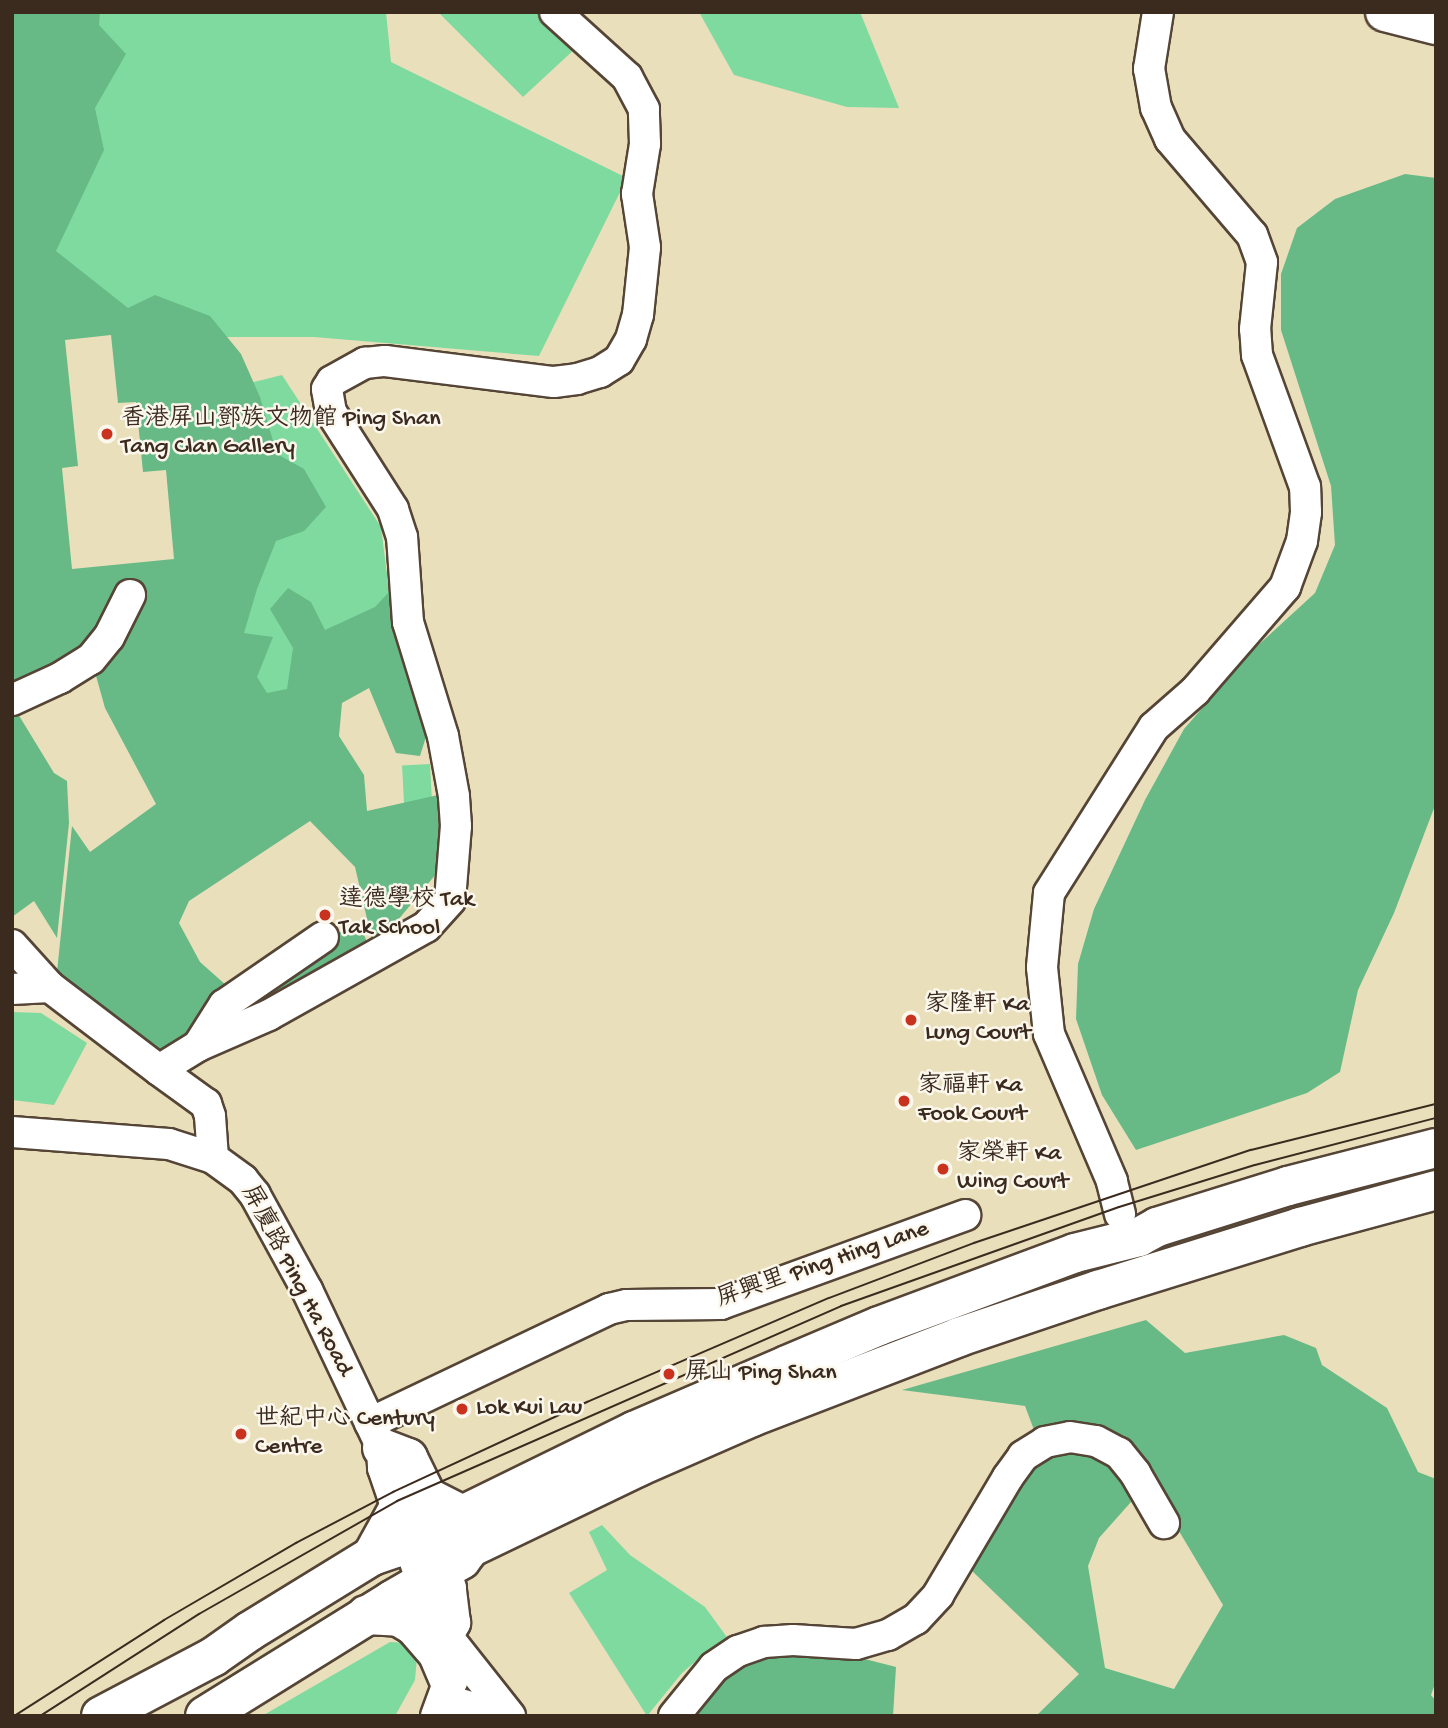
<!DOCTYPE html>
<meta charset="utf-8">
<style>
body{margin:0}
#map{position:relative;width:1448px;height:1728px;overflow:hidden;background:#eadfbb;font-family:"Gochi Hand","LXGW WenKai TC",sans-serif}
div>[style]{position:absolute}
.green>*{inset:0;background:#7fdaa0;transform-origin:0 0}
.forest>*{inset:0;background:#67ba86}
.roads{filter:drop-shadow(2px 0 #554536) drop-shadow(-2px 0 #554536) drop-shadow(0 2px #554536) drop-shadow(0 -2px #554536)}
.minor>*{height:30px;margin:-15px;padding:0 15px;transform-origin:15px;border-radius:15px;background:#fff}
.major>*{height:38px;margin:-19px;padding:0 19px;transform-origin:19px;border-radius:19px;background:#fff}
.tram>*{height:2px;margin:-1px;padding:0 1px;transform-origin:1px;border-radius:1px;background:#3b2a1e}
.dots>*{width:19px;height:19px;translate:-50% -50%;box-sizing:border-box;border:4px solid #fbf7ec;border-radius:50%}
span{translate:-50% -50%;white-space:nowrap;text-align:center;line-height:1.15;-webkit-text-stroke:5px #fbf7ec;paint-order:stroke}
.poi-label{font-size:24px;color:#3b2a1e}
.left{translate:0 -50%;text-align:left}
.street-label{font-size:24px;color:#3b2a1e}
.frame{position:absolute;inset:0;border:14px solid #3b2a1e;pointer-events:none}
</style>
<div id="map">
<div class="green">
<i style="clip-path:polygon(76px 12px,386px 12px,391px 62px,627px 178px,539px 356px,314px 337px,209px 337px,51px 308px)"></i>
<i style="clip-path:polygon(438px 12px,541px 12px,577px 47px,523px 97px)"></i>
<i style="clip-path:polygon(699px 12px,860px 12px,899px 108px,847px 107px,734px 75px)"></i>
<i style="clip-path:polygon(282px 375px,381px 527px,392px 614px,292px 709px,179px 666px,201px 395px)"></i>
<i style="left:430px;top:764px;width:56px;height:28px;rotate:87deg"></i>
<i style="clip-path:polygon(12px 1012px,41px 1013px,87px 1043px,54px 1105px,12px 1100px)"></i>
<i style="clip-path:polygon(602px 1525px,630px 1555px,705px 1607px,729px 1640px,704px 1654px,682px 1673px,647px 1716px,569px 1593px,607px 1570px,589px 1532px)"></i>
<i style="clip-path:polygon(390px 1642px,406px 1643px,417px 1657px,415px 1680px,395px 1716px,262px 1716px)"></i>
</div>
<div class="forest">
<i style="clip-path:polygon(evenodd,12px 12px,100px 12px,99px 25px,126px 54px,95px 108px,104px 150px,56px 251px,128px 308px,155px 295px,210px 316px,241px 354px,260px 397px,277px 454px,304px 469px,326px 507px,304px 531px,276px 541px,257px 589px,244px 633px,273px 637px,257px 677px,267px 693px,287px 689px,293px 648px,270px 609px,288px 588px,311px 602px,325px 630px,375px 607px,405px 575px,434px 711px,420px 756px,396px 753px,369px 688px,342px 703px,339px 736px,364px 775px,367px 811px,438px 795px,441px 868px,374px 949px,355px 867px,310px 821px,189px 901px,179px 923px,200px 962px,236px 994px,359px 921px,369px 948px,160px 1057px,57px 972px,72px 826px,90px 852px,156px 804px,105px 708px,93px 665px,15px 709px,54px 773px,67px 781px,69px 823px,57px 938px,34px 901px,12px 917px,12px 12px,111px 335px,118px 403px,136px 402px,143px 472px,166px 470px,174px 559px,72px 569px,62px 468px,78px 466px,65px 340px,111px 335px)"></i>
<i style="clip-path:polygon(1405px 174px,1436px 178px,1436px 803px,1394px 913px,1358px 990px,1340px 1072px,1307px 1093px,1136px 1150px,1102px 1095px,1076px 1019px,1078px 964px,1094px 909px,1145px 800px,1184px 729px,1255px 648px,1315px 593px,1335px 545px,1331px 486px,1281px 330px,1281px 274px,1297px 228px,1335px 199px)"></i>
<i style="clip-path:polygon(1146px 1320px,1185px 1353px,1284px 1335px,1316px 1348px,1322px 1365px,1387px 1408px,1418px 1472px,1436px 1479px,1436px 1681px,1431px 1695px,1436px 1701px,1436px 1716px,1036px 1716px,1079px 1674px,970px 1569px,1019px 1484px,1033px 1466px,1050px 1455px,1071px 1450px,1092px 1454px,1110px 1464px,1123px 1480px,1131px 1502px,1099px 1538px,1088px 1566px,1105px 1668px,1174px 1689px,1223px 1605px,1173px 1521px,1148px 1465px,1129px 1441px,1093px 1425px,1061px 1426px,1037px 1438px,1025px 1406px,902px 1390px)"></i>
<i style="clip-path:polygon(793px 1653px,857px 1657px,896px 1667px,893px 1716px,688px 1716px,723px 1677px,744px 1663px,767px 1655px)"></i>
</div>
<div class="roads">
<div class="minor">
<i style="left:12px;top:700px;width:53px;rotate:-24.6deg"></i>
<i style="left:60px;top:678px;width:36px;rotate:-32deg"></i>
<i style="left:91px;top:659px;width:28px;rotate:-51deg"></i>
<i style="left:109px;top:637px;width:47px;rotate:-63.4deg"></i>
<i style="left:12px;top:945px;width:57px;rotate:47.9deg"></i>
<i style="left:50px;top:987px;width:137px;rotate:37.3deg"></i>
<i style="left:12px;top:989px;width:38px;rotate:-3deg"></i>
<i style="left:198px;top:1046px;width:49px;rotate:-57.6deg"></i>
<i style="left:224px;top:1005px;width:120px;rotate:-34.5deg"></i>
<i style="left:12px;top:1132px;width:157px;rotate:4.4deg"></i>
<i style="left:169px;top:1144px;width:46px;rotate:17.7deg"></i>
<i style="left:213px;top:1158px;width:37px;rotate:36deg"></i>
<i style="left:243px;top:1180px;width:19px;rotate:51deg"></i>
<i style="left:255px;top:1195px;width:108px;rotate:61.3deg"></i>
<i style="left:307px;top:1290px;width:175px;rotate:64.6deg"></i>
<i style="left:382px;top:1448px;width:21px;rotate:43deg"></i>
<i style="left:213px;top:1158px;width:42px;rotate:-94.1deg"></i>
<i style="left:210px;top:1116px;width:13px;rotate:-108deg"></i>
<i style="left:206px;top:1104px;width:58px;rotate:-144.1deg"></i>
<i style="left:159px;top:1070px;width:46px;rotate:-31.6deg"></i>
<i style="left:198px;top:1046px;width:77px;rotate:-23.6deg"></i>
<i style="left:269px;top:1015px;width:180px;rotate:-29.3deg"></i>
<i style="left:426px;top:927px;width:36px;rotate:-48deg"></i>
<i style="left:450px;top:900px;width:74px;rotate:-85.4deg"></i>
<i style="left:456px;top:826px;width:30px;rotate:-94deg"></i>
<i style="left:454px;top:796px;width:61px;rotate:-100.4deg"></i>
<i style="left:443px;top:736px;width:119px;rotate:-107.1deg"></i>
<i style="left:408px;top:622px;width:85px;rotate:-94deg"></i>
<i style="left:402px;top:537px;width:29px;rotate:-108deg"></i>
<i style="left:393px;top:509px;width:115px;rotate:-122.6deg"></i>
<i style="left:331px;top:412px;width:23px;rotate:-100deg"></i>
<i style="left:327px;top:389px;width:9px;rotate:-58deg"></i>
<i style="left:332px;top:381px;width:38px;rotate:-29deg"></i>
<i style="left:365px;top:363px;width:20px;rotate:-6deg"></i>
<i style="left:385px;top:361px;width:170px;rotate:7.1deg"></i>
<i style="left:554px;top:382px;width:23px;rotate:-7deg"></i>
<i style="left:577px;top:379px;width:24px;rotate:-17deg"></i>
<i style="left:600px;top:372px;width:22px;rotate:-32deg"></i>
<i style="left:619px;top:360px;width:24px;rotate:-60deg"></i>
<i style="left:631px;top:339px;width:25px;rotate:-74deg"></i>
<i style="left:638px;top:315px;width:68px;rotate:-84.1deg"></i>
<i style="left:645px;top:247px;width:54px;rotate:-98.6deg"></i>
<i style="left:637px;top:194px;width:51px;rotate:-80.9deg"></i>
<i style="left:645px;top:144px;width:35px;rotate:-92deg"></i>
<i style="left:644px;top:109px;width:36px;rotate:-118deg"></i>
<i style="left:627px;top:77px;width:97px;rotate:-137.9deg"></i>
<i style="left:1120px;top:1214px;width:34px;rotate:-104deg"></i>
<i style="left:1112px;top:1181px;width:160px;rotate:-113.2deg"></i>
<i style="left:1049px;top:1034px;width:67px;rotate:-96deg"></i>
<i style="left:1042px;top:967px;width:74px;rotate:-84.6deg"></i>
<i style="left:1049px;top:893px;width:196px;rotate:-57.7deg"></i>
<i style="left:1154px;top:727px;width:55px;rotate:-41.3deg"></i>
<i style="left:1195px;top:691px;width:138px;rotate:-49.1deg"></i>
<i style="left:1285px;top:587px;width:49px;rotate:-69.7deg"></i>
<i style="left:1302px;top:541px;width:29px;rotate:-82deg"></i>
<i style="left:1306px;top:512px;width:25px;rotate:-92deg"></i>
<i style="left:1305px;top:487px;width:140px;rotate:-110deg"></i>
<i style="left:1257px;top:355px;width:26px;rotate:-94deg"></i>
<i style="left:1255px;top:329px;width:67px;rotate:-84deg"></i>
<i style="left:1262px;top:262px;width:29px;rotate:-110deg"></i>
<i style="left:1252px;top:235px;width:126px;rotate:-130.5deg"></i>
<i style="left:1170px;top:139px;width:34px;rotate:-114deg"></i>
<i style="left:1156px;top:108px;width:40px;rotate:-100deg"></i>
<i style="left:1149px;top:69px;width:58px;rotate:-81deg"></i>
<i style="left:370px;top:1423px;width:265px;rotate:-25.5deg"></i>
<i style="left:609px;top:1309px;width:18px;rotate:-13deg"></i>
<i style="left:627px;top:1305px;width:94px;rotate:-0.6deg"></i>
<i style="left:721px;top:1304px;width:260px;rotate:-20deg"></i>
<i style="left:382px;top:1448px;width:20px;rotate:87deg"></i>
<i style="left:383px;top:1468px;width:165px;rotate:71.2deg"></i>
<i style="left:436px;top:1624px;width:16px;rotate:38deg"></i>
<i style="left:450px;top:1640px;width:97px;rotate:51.7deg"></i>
<i style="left:444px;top:1699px;width:59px;rotate:16.6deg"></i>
<i style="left:436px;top:1716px;width:38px;rotate:-70deg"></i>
<i style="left:449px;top:1680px;width:46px;rotate:-90deg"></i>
<i style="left:449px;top:1634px;width:13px;rotate:-61deg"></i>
<i style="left:455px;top:1623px;width:35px;rotate:-97deg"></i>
<i style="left:451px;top:1588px;width:39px;rotate:-108deg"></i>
<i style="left:674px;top:1716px;width:63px;rotate:-50.8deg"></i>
<i style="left:714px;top:1667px;width:29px;rotate:-34deg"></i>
<i style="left:738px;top:1651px;width:28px;rotate:-19deg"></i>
<i style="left:764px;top:1642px;width:29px;rotate:-4deg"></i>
<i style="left:793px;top:1640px;width:63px;rotate:3.6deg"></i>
<i style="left:856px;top:1644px;width:33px;rotate:-16deg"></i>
<i style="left:888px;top:1635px;width:32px;rotate:-30deg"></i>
<i style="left:916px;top:1619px;width:33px;rotate:-47deg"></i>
<i style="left:938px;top:1595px;width:137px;rotate:-59.3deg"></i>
<i style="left:1008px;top:1477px;width:26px;rotate:-54deg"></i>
<i style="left:1023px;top:1456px;width:26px;rotate:-32deg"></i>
<i style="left:1045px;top:1442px;width:25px;rotate:-11deg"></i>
<i style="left:1070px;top:1437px;width:26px;rotate:9deg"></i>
<i style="left:1096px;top:1441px;width:26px;rotate:28deg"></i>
<i style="left:1119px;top:1453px;width:26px;rotate:51deg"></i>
<i style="left:1135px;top:1473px;width:58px;rotate:59.9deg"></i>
</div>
<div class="major">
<i style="left:1385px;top:12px;width:53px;rotate:14.3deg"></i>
<i style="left:382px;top:1448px;width:28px;rotate:21deg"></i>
<i style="left:408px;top:1458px;width:43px;rotate:64deg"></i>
<i style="left:427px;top:1497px;width:38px;rotate:27deg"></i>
<i style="left:372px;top:1556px;width:56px;rotate:-61.1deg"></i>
<i style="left:399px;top:1507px;width:39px;rotate:37deg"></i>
<i style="left:430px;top:1530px;width:23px;rotate:25deg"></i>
<i style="left:366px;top:1615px;width:33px;rotate:3deg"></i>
<i style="left:399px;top:1617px;width:17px;rotate:31deg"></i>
<i style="left:414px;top:1626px;width:35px;rotate:49deg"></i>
<i style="left:437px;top:1652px;width:30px;rotate:67deg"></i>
<i style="left:101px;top:1716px;width:127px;rotate:-27.8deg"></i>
<i style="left:213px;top:1657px;width:45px;rotate:-35.1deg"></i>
<i style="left:250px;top:1631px;width:143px;rotate:-31.6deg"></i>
<i style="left:372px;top:1556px;width:24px;rotate:-19deg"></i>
<i style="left:395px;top:1548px;width:266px;rotate:-26.1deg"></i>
<i style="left:634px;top:1431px;width:167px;rotate:-23.3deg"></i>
<i style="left:787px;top:1365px;width:100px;rotate:-23deg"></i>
<i style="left:879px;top:1326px;width:209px;rotate:-20.4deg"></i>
<i style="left:1075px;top:1253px;width:66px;rotate:-14deg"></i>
<i style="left:1139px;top:1237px;width:21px;rotate:-29deg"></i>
<i style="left:1157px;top:1227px;width:137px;rotate:-17.4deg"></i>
<i style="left:1288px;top:1186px;width:153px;rotate:-14.4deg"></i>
<i style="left:205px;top:1716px;width:220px;rotate:-31.8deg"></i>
<i style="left:392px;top:1600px;width:80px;rotate:-30.1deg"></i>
<i style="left:461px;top:1560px;width:15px;rotate:-53deg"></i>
<i style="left:470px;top:1548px;width:187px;rotate:-25.7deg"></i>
<i style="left:638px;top:1467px;width:124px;rotate:-23.7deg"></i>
<i style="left:752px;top:1417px;width:222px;rotate:-21.1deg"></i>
<i style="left:959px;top:1337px;width:147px;rotate:-18.7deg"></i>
<i style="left:1098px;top:1290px;width:212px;rotate:-17.3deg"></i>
<i style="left:1300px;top:1227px;width:141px;rotate:-15.2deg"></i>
</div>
</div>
<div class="tram">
<i style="left:14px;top:1716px;width:178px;rotate:-32.6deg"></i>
<i style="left:164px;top:1620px;width:153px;rotate:-30.3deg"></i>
<i style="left:296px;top:1543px;width:110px;rotate:-27.7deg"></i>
<i style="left:393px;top:1492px;width:214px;rotate:-24.9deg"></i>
<i style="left:587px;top:1402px;width:263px;rotate:-23.3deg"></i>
<i style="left:829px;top:1298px;width:155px;rotate:-20.8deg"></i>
<i style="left:974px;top:1243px;width:292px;rotate:-18.6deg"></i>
<i style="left:1251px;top:1150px;width:191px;rotate:-14deg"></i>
<i style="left:40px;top:1716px;width:189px;rotate:-32.7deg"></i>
<i style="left:199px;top:1614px;width:228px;rotate:-29.7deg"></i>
<i style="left:397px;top:1501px;width:485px;rotate:-23.7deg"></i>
<i style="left:841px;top:1306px;width:295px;rotate:-19.6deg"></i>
<i style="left:1119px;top:1207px;width:142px;rotate:-17.2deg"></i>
<i style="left:1255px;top:1165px;width:187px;rotate:-14.6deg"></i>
</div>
<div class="dots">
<i style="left:107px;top:434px;background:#c8321e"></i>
<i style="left:325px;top:915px;background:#c8321e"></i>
<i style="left:911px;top:1020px;background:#c8321e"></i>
<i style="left:904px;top:1101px;background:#c8321e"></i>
<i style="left:943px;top:1169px;background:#c8321e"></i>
<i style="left:669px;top:1374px;background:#c8321e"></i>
<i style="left:462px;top:1409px;background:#c8321e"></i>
<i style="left:241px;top:1434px;background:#c8321e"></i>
</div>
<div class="poi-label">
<span class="left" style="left:121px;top:434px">香港屏山鄧族文物館 Ping Shan<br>Tang Clan Gallery</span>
<span class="left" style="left:339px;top:915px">達德學校 Tak<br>Tak School</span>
<span class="left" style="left:925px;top:1020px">家隆軒 Ka<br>Lung Court</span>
<span class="left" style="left:918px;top:1101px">家福軒 Ka<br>Fook Court</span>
<span class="left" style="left:957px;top:1169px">家榮軒 Ka<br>Wing Court</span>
<span class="left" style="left:685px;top:1374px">屏山 Ping Shan</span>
<span class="left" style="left:476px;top:1409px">Lok Kui Lau</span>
<span class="left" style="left:255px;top:1434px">世紀中心 Century<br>Centre</span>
</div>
<div class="street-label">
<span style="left:823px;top:1265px;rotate:-19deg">屏興里 Ping Hing Lane</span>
<span style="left:296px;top:1281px;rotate:62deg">屏廈路 Ping Ha Road</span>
</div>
<div class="frame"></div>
</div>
